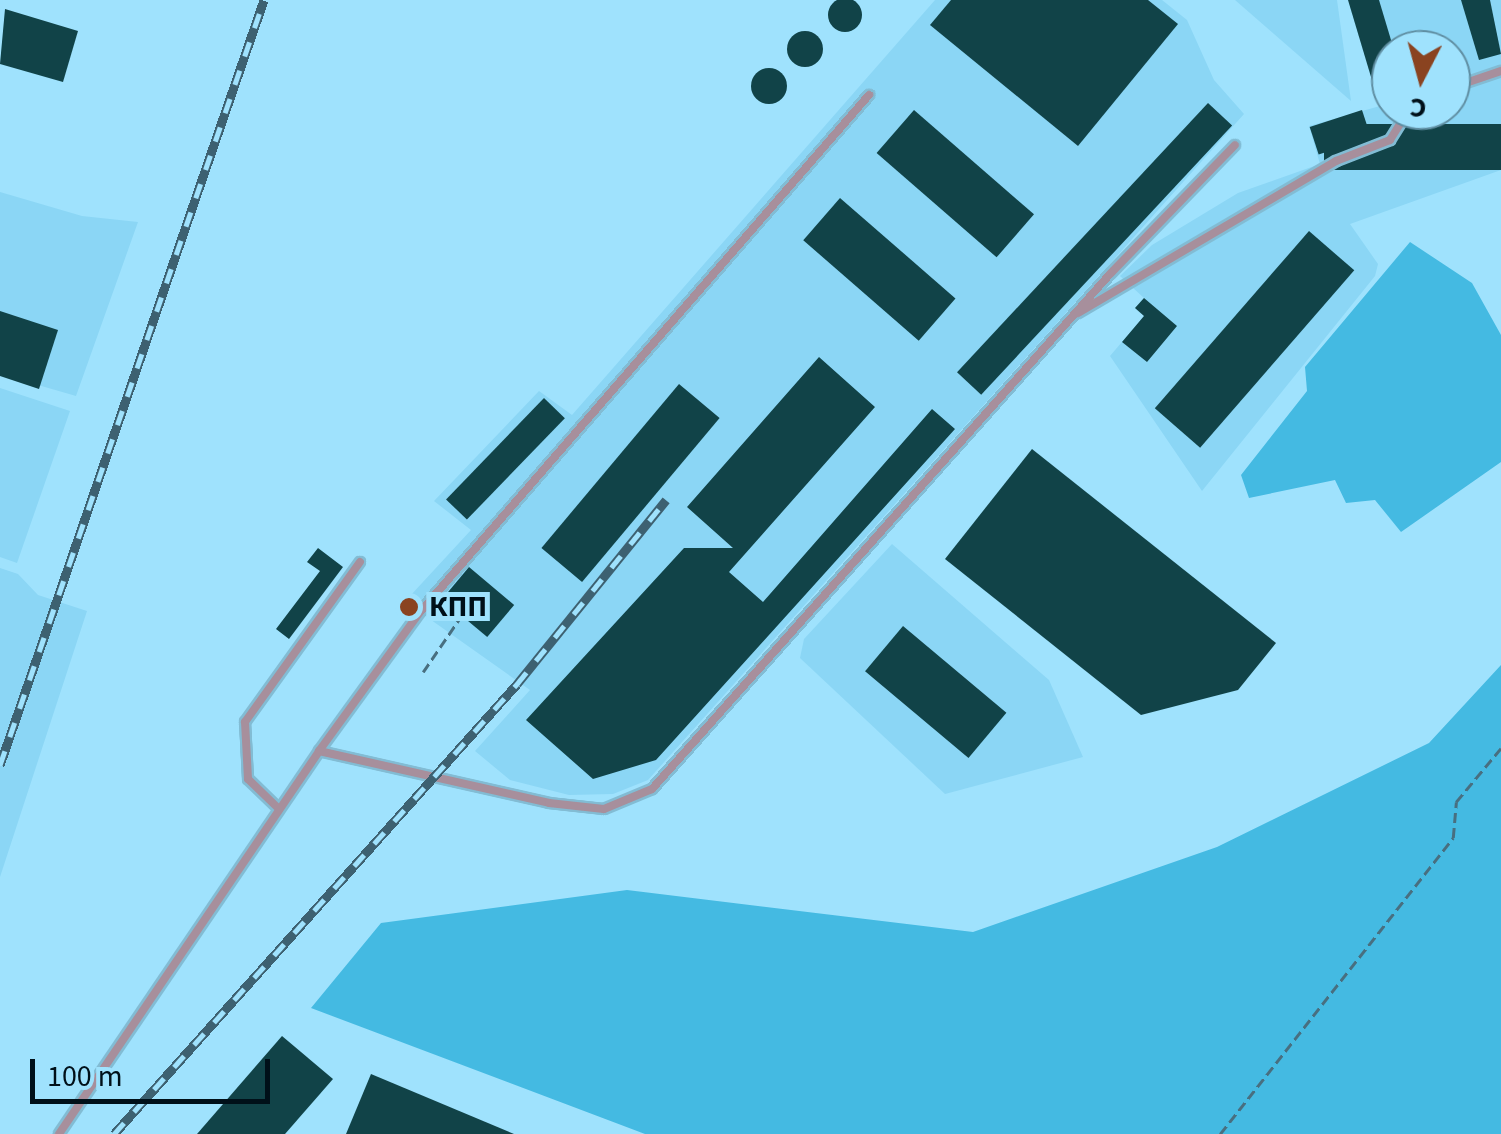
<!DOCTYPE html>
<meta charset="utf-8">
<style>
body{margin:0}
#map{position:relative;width:1501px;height:1134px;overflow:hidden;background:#9fe2fd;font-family:"Source Sans 3",sans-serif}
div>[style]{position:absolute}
.built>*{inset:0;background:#8bd6f5}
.green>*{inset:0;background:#44bae2}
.building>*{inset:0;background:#114348;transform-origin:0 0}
.round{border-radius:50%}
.path>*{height:2.5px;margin-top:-1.25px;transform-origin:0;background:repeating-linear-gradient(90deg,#486f80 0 10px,transparent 0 15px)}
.roads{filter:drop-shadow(2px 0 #82bcd4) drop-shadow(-2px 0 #82bcd4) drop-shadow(0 2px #82bcd4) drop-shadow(0 -2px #82bcd4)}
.service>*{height:8px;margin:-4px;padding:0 4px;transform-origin:4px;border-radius:4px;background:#a78f9c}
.rail>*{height:9px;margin-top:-4.5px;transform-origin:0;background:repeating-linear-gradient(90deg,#9fe2fd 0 15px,#3d6171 0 30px);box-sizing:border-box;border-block:2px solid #3d6171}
.dots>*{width:28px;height:28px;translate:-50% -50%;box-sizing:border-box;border:5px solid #9fe2fd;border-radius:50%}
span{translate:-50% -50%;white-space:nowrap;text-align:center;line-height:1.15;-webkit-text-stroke:10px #9fe2fd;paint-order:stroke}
.poi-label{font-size:30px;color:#001019;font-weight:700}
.left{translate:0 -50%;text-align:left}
.north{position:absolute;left:1371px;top:30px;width:100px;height:100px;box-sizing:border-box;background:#9fe2fd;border:2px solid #5f8ea2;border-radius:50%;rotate:186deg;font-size:28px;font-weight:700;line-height:40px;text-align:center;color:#001019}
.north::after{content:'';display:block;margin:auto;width:35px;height:45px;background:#8a4320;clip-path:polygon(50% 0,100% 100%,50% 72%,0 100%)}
.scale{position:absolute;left:30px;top:1059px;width:240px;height:45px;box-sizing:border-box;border:5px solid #001019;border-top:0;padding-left:12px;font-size:30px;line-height:35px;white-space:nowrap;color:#001019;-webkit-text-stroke:8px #9fe2fd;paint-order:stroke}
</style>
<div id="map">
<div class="built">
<i style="clip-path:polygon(935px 0,1162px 0,1187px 20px,1214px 80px,1244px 114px,648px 780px,613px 794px,569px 795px,510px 780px,475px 751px,530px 690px,417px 610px,409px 618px,398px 609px,471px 530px,434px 501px,539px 391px,572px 415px)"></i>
<i style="clip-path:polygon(1235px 0,1337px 0,1351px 101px)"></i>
<i style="clip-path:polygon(evenodd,1348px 0,1501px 0,1501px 170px,1350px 224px,1378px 264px,1375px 276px,1202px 491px,1110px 356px,1144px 316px,1135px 308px,1144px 298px,1120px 276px,1152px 245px,1238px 193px,1320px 164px,1309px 126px,1380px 106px,1348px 0,1391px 50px,1451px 50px,1451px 110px,1391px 110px,1391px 50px)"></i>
<i style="clip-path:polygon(0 192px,82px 216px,138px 222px,76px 396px,0 374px)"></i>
<i style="clip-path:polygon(0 388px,70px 411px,17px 563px,0 557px)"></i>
<i style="clip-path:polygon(892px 544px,1049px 680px,1083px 757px,945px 794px,800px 658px,804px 639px)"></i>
<i style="clip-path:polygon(0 568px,18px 574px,38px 595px,87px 611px,0 877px)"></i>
</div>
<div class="green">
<i style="clip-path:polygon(1410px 242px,1472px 283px,1501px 335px,1501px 462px,1401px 532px,1375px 500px,1346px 503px,1335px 480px,1249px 498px,1241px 475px,1307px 391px,1305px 367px)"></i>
<i style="clip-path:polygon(1501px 665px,1501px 1134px,645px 1134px,311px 1008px,381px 923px,627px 890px,973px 932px,1217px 847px,1429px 743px)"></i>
</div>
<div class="building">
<i class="round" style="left:828px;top:-2px;width:34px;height:34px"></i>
<i style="clip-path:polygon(951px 0,1148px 0,1178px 24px,1078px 146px,930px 25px)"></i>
<i style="clip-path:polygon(1348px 0,1379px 0,1394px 50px,1391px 103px,1380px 107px)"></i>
<i style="clip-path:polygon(1461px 0,1490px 0,1501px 54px,1479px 60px)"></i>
<i style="clip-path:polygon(5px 9px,78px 31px,63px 82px,0 64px)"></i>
<i class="round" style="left:787px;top:31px;width:36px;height:36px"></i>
<i class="round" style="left:751px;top:68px;width:36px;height:36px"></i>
<i style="left:1208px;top:103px;width:33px;height:368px;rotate:43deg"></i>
<i style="left:914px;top:110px;width:159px;height:57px;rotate:41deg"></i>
<i style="left:1362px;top:110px;width:29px;height:55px;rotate:72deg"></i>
<i style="left:1501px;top:124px;width:46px;height:177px;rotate:90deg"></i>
<i style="left:840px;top:198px;width:153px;height:56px;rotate:41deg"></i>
<i style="left:1309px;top:231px;width:60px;height:235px;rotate:41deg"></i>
<i style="clip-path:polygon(1144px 298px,1177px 326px,1147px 362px,1122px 342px,1144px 316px,1135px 308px)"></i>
<i style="clip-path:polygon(0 311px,58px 330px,39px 389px,0 376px)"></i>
<i style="clip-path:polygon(819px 357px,875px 407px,729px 572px,763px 602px,932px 409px,955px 429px,656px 760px,593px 779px,526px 720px,684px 548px,733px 548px,687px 507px)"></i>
<i style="left:679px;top:384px;width:53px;height:214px;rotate:40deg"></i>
<i style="left:544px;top:398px;width:29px;height:141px;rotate:44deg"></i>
<i style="clip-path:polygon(1032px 449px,1276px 643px,1238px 690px,1141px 715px,945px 559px)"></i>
<i style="clip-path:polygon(318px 548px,343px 567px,289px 639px,276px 629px,320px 571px,307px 562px)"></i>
<i style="left:469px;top:567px;width:59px;height:42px;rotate:40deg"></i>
<i style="left:903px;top:626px;width:135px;height:59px;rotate:40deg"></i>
<i style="clip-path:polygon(282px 1036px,333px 1079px,285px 1134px,197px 1134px)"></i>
<i style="clip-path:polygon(371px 1074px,514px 1134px,346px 1134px)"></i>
</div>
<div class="path">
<i style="left:423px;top:672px;width:69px;rotate:-55.6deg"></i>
<i style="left:1220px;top:1134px;width:377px;rotate:-51.8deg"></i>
<i style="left:1453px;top:838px;width:36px;rotate:-85deg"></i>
<i style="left:1456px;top:802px;width:70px;rotate:-50.2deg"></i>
</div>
<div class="roads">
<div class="service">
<i style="left:1451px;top:88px;width:53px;rotate:-18.8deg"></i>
<i style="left:1078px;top:313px;width:299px;rotate:-30.5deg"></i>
<i style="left:1336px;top:161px;width:58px;rotate:-21.3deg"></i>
<i style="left:1390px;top:140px;width:36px;rotate:-58deg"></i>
<i style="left:319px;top:751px;width:172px;rotate:-54deg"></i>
<i style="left:420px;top:612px;width:685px;rotate:-49.03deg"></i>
<i style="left:279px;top:809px;width:43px;rotate:-135.9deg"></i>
<i style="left:248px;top:779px;width:57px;rotate:-93deg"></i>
<i style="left:245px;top:722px;width:197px;rotate:-54.3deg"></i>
<i style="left:59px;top:1134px;width:463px;rotate:-55.8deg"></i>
<i style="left:319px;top:751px;width:236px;rotate:12.7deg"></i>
<i style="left:549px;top:803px;width:55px;rotate:6.2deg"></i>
<i style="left:604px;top:809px;width:52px;rotate:-22.6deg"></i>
<i style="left:652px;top:789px;width:691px;rotate:-48.35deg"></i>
<i style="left:1111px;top:273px;width:178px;rotate:-45.9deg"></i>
</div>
</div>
<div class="rail">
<i style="left:0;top:765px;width:809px;rotate:-70.96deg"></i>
<i style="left:114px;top:1134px;width:604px;rotate:-48.15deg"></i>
<i style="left:517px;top:684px;width:237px;rotate:-51deg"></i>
</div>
<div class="dots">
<i style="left:409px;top:607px;background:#8a4320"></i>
</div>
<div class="poi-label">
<span class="left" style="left:429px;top:607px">КПП</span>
</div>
<div class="north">С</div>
<div class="scale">100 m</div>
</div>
